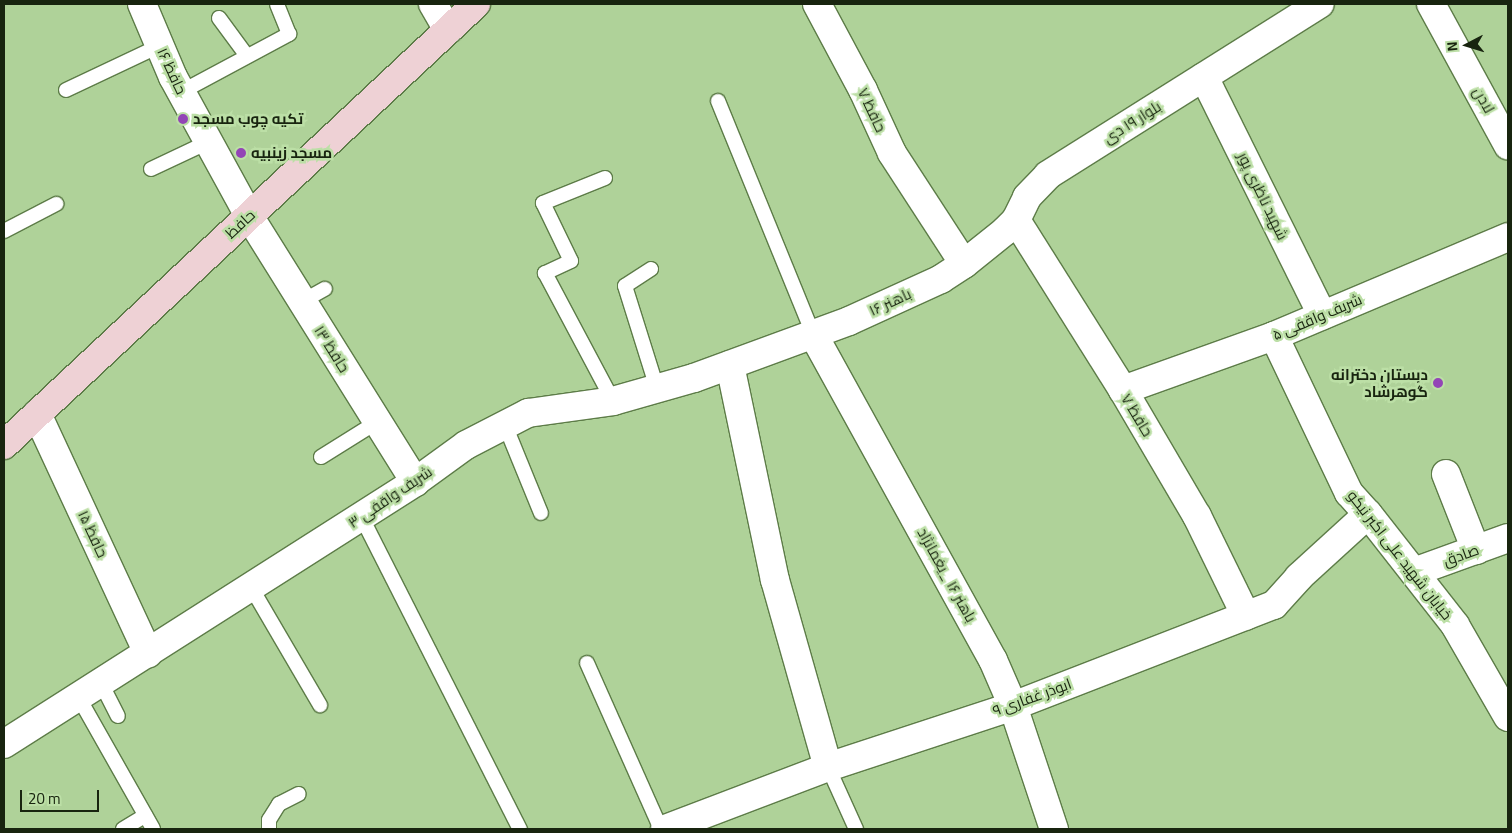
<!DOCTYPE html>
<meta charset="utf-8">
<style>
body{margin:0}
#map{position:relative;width:1512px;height:833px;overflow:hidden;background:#afd299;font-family:Georgia,Cairo,serif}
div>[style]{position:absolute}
.roads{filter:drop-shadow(1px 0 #5d7c48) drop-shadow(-1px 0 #5d7c48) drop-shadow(0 1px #5d7c48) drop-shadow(0 -1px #5d7c48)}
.service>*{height:14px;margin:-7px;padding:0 7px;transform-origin:7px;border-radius:7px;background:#fff}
.minor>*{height:28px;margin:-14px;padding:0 14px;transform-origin:14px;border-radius:14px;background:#fff}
.secondary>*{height:28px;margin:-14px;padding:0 14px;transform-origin:14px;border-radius:14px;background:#eed1d5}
.dots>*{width:14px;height:14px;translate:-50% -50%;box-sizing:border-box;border:2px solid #bcdfa6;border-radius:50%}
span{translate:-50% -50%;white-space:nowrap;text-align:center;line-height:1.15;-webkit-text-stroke:5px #bcdfa6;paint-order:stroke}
.street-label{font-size:15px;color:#18240f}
.poi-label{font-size:15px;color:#18240f;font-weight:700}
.left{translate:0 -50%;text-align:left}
.right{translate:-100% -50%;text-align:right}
.frame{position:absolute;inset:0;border:5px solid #18240f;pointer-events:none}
.north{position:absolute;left:1442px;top:20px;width:50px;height:50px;-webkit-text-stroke:4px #bcdfa6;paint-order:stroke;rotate:265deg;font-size:14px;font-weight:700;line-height:20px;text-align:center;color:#18240f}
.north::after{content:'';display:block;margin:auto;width:18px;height:22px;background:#18240f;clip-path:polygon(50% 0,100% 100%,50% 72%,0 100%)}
.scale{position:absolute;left:20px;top:790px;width:79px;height:22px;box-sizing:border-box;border:2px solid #18240f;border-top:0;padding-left:6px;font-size:15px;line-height:18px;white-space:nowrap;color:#18240f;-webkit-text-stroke:4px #bcdfa6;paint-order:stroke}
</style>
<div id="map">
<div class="roads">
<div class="service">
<i style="left:219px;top:18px;width:47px;rotate:53.6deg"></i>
<i style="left:66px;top:90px;width:103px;rotate:-25.3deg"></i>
<i style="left:181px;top:92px;width:123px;rotate:-28.2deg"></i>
<i style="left:289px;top:34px;width:32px;rotate:-112deg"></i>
<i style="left:718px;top:101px;width:252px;rotate:67.8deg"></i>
<i style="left:151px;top:169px;width:63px;rotate:-25.3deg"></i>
<i style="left:605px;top:178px;width:67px;rotate:158deg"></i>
<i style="left:543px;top:203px;width:64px;rotate:64.2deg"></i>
<i style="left:571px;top:261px;width:29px;rotate:155deg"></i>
<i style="left:545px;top:273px;width:145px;rotate:62deg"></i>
<i style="left:4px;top:231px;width:59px;rotate:-27.4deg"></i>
<i style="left:651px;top:269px;width:31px;rotate:147deg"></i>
<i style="left:625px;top:286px;width:107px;rotate:72.6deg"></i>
<i style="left:303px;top:301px;width:25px;rotate:-29deg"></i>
<i style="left:505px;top:425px;width:95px;rotate:67.8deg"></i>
<i style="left:321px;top:457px;width:66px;rotate:-32deg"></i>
<i style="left:361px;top:516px;width:351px;rotate:63.1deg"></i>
<i style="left:251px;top:587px;width:137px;rotate:59.7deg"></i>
<i style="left:587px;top:663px;width:182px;rotate:66deg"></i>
<i style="left:101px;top:683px;width:37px;rotate:63deg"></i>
<i style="left:79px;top:698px;width:150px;rotate:60.5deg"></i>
<i style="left:828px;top:767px;width:68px;rotate:65.7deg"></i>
<i style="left:123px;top:829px;width:26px;rotate:-31deg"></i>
<i style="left:269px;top:829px;width:9px;rotate:-90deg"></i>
<i style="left:269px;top:820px;width:19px;rotate:-58deg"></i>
<i style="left:279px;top:804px;width:22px;rotate:-27deg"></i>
</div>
<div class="minor">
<i style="left:142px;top:4px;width:79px;rotate:67deg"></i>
<i style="left:173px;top:77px;width:158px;rotate:61.3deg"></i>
<i style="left:249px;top:216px;width:314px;rotate:58deg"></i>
<i style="left:433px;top:4px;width:30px;rotate:60deg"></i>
<i style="left:817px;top:4px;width:98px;rotate:61.9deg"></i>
<i style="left:863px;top:90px;width:69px;rotate:65.3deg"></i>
<i style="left:892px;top:153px;width:132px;rotate:57deg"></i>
<i style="left:1431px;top:4px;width:161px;rotate:61.4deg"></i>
<i style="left:1204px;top:77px;width:266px;rotate:63.6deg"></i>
<i style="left:1016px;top:220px;width:201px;rotate:57.8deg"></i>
<i style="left:1123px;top:390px;width:146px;rotate:59.6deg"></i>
<i style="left:1197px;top:516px;width:111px;rotate:63.9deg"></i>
<i style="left:813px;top:334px;width:372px;rotate:61.1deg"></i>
<i style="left:993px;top:660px;width:50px;rotate:66.5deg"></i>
<i style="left:1013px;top:706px;width:130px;rotate:71.6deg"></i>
<i style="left:1274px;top:336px;width:174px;rotate:64.5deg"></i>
<i style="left:1349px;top:493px;width:28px;rotate:48deg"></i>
<i style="left:1368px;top:514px;width:141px;rotate:51.9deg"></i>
<i style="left:1455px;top:625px;width:106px;rotate:60.1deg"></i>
<i style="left:730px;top:365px;width:220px;rotate:78.2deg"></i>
<i style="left:775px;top:580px;width:194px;rotate:74.2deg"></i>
<i style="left:1123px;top:390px;width:160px;rotate:-19.7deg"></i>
<i style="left:1274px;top:336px;width:254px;rotate:-22.9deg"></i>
<i style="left:37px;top:414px;width:264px;rotate:65.1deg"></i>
<i style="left:1446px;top:474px;width:82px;rotate:68.5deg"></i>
<i style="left:1414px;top:572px;width:100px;rotate:-19.9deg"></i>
<i style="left:4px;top:744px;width:487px;rotate:-32.5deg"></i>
<i style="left:415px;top:482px;width:63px;rotate:-36deg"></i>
<i style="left:466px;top:445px;width:70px;rotate:-27.3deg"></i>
<i style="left:528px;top:413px;width:86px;rotate:-8deg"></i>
<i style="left:613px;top:401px;width:84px;rotate:-15.9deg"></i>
<i style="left:694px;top:378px;width:165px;rotate:-20.2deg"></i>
<i style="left:849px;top:321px;width:101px;rotate:-24.5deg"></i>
<i style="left:941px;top:279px;width:27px;rotate:-33deg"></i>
<i style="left:964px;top:264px;width:53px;rotate:-38.8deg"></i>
<i style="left:1005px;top:231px;width:16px;rotate:-45deg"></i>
<i style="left:1016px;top:220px;width:25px;rotate:-64deg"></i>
<i style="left:1027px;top:197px;width:30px;rotate:-46deg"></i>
<i style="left:1048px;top:175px;width:321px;rotate:-32.2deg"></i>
<i style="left:665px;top:829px;width:174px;rotate:-20.8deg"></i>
<i style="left:828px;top:767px;width:195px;rotate:-18.2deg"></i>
<i style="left:1013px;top:706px;width:280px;rotate:-21.2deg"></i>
<i style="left:1274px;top:605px;width:38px;rotate:-48deg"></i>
<i style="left:1299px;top:577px;width:93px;rotate:-42.4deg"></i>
</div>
<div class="secondary">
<i style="left:4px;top:445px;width:646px;rotate:-43.06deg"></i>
</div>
</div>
<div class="dots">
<i style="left:183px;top:119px;background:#9345b6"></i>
<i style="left:241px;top:153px;background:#9345b6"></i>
<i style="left:1438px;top:383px;background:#9345b6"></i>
</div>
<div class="street-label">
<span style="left:172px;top:71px;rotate:65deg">حافظ ۱۶</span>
<span style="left:1484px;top:100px;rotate:61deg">لادن</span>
<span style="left:872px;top:110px;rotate:65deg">حافظ ۷</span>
<span style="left:1132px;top:122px;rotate:-32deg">بلوار ۱۹ دی</span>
<span style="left:1263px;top:196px;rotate:64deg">شهید ناظری پور</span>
<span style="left:240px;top:224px;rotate:-43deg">حافظ</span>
<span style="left:890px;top:302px;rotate:-25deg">باهنر ۱۶</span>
<span style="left:1317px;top:317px;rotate:-23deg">شریف واقفی ۵</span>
<span style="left:332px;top:349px;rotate:58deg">حافظ ۱۳</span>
<span style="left:1137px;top:415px;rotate:59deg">حافظ ۷</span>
<span style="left:390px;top:497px;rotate:-34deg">شریف واقفی ۳</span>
<span style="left:93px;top:534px;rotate:65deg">حافظ ۱۵</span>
<span style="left:1400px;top:555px;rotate:52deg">خیابان شهید علی اکبر نیکو</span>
<span style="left:1461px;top:555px;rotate:-20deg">صادق</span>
<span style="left:947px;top:575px;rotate:61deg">باهنر ۱۶ _یغمانژاد</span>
<span style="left:1032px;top:697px;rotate:-20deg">ابوذر غفاری ۹</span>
</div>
<div class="poi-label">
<span class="left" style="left:193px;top:119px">تکیه چوب مسجد</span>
<span class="left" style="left:251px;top:153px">مسجد زینبیه</span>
<span class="right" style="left:1428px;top:383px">دبستان دخترانه<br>گوهرشاد</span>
</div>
<div class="frame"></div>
<div class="north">N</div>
<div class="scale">20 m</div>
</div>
